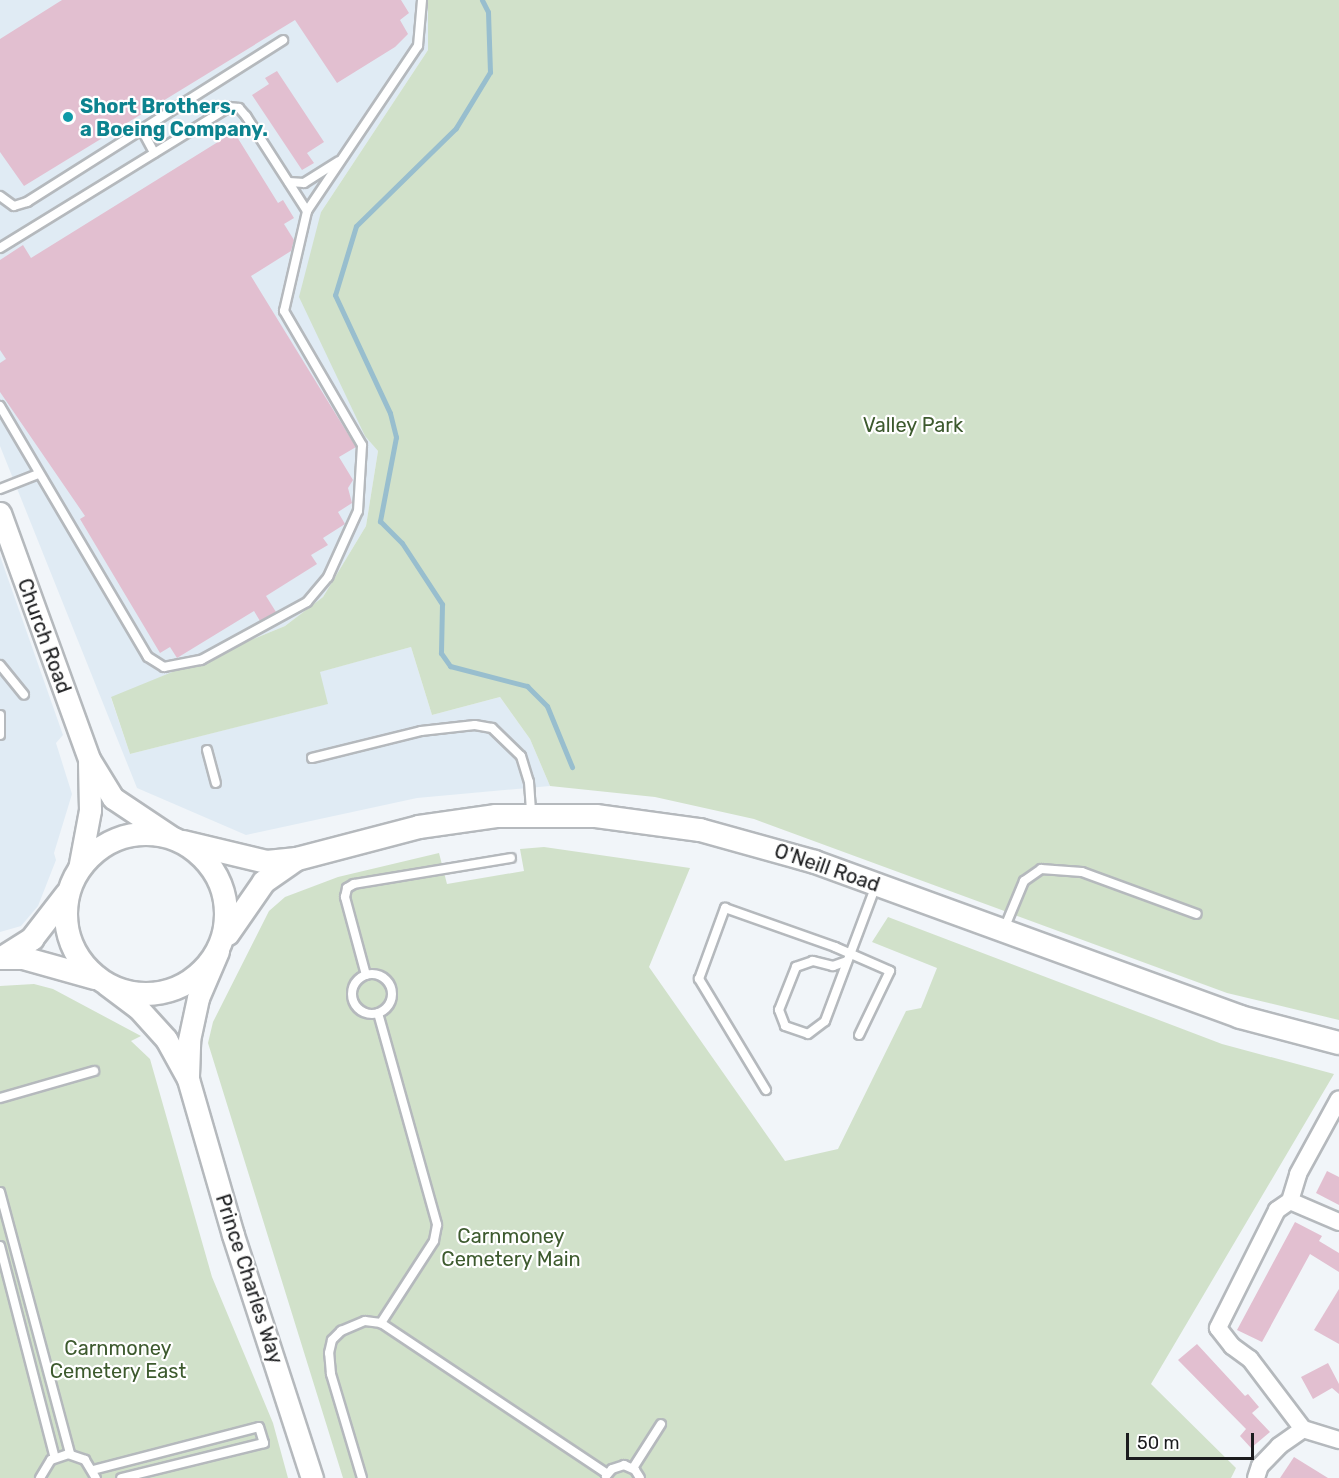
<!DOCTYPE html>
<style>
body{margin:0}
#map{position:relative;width:1339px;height:1478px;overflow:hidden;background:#f1f5f9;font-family:Rubik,sans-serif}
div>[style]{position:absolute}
.built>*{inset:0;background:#e0ebf4}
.green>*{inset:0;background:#d1e1ca}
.stream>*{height:5px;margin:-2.5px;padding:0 2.5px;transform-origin:2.5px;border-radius:2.5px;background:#98bece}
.building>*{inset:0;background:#e2bfd0}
.roads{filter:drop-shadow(2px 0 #b5b9bd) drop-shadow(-2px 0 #b5b9bd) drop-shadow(0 2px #b5b9bd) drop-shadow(0 -2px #b5b9bd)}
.service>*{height:8px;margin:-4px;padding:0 4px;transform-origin:4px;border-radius:4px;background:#fff}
.service>.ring{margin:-4px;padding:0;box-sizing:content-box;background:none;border:8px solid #fff;border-radius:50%}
.minor>*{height:16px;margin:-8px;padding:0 8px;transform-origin:8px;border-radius:8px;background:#fff}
.tertiary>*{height:21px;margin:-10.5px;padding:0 10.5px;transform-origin:10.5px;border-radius:10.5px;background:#fff}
.secondary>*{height:22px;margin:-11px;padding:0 11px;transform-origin:11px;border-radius:11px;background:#fff}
.secondary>.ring{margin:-11px;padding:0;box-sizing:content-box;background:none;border:22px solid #fff;border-radius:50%}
.dots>*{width:16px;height:16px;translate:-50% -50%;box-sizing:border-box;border:3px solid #fff;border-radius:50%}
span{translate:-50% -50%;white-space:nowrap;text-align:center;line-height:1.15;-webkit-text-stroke:4.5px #fff;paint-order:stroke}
.culture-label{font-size:20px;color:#0d838f;font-weight:700}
.left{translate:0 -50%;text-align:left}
.park-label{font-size:20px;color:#3d5a2e}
.street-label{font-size:20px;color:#1b1c1e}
.scale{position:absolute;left:1126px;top:1433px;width:128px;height:27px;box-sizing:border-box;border:3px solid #1b1c1e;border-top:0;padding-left:8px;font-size:18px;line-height:21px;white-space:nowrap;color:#1b1c1e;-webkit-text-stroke:4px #fff;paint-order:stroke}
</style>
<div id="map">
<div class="built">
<i style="clip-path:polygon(0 0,428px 0,428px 50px,321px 212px,365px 435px,378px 451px,366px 526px,323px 597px,285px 626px,111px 698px,130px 754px,327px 704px,319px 672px,411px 647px,432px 715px,500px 697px,530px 739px,550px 786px,417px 798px,246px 835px,137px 788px,0 446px)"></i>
<i style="clip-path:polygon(0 556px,63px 735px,56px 743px,72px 794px,54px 853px,56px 860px,38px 906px,21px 926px,0 932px)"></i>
</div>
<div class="green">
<i style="clip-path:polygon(428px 0,1339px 0,1339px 1020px,1227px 993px,754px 819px,655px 797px,550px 786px,530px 739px,500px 697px,432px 715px,411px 647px,320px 672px,328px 704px,130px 754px,111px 697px,285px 626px,323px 597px,366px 526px,378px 451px,365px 436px,299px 297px,321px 212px,428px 50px)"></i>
<i style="clip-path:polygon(544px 847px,690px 868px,649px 967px,785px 1161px,838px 1149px,906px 1011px,921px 1008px,937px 968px,872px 942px,888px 917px,1222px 1044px,1334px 1074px,1151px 1384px,1236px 1468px,1231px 1478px,343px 1478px,208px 1043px,213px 1022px,269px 911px,285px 897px,338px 877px,439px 853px,447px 884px,524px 871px,520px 849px)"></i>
<i style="clip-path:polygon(34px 984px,53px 989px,141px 1036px,131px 1041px,150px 1059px,212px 1277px,273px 1423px,288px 1478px,0 1478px,0 986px)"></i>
</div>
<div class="stream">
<i style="left:482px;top:0;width:13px;rotate:63deg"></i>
<i style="left:488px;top:12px;width:60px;rotate:88.1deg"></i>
<i style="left:490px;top:72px;width:66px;rotate:121.3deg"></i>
<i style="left:456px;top:128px;width:140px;rotate:135.6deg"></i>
<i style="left:356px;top:226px;width:72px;rotate:106.9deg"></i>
<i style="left:335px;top:295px;width:130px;rotate:65deg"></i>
<i style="left:390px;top:413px;width:25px;rotate:76deg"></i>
<i style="left:396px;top:437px;width:86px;rotate:100.8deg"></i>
<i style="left:380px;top:521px;width:31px;rotate:45deg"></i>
<i style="left:402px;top:543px;width:73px;rotate:56.7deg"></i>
<i style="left:442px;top:604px;width:49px;rotate:91.2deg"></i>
<i style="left:441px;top:653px;width:16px;rotate:55deg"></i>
<i style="left:450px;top:666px;width:80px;rotate:14.6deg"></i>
<i style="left:527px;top:686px;width:28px;rotate:45deg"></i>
<i style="left:547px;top:706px;width:66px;rotate:67.7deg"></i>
</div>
<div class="building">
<i style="clip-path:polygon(62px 0,401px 0,409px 13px,400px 20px,408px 34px,395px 47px,337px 83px,295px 20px,24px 186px,0 152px,0 39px)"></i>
<i style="clip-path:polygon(277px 71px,324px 142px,307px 153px,314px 163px,302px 170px,252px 95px,269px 84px,265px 78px)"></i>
<i style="clip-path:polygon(234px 132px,278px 203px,283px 200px,294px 218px,284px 224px,294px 240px,291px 251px,251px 276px,356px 447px,339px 457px,353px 480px,348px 488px,352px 503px,338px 512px,345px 524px,323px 538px,328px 545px,311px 555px,317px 564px,266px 596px,276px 612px,260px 621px,254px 611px,177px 658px,170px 647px,160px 653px,80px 519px,85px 516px,0 392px,0 363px,6px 359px,0 350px,0 260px,23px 245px,31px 258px)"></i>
<i style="clip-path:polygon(1327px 1171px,1339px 1177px,1339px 1205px,1316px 1193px)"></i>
<i style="clip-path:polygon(1295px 1222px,1322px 1236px,1319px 1241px,1339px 1253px,1339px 1272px,1310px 1254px,1262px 1342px,1237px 1330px)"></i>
<i style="clip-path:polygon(1339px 1289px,1339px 1344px,1314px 1330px)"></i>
<i style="clip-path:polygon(1197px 1344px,1245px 1396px,1248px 1394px,1259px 1407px,1252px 1413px,1270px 1432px,1251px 1448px,1240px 1436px,1246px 1429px,1178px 1360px)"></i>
<i style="clip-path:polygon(1328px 1363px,1339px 1384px,1339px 1394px,1332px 1388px,1313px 1399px,1301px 1377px)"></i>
<i style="clip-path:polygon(1294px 1457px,1328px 1478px,1280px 1478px)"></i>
</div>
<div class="roads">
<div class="service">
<i style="left:142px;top:130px;width:26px;rotate:62deg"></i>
<i style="left:289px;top:182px;width:15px;rotate:4deg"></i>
<i style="left:304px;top:183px;width:41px;rotate:-32.2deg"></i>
<i style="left:0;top:196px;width:17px;rotate:36deg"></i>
<i style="left:14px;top:206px;width:14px;rotate:-17deg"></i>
<i style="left:27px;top:202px;width:303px;rotate:-32.3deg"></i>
<i style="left:0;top:248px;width:269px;rotate:-31.6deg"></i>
<i style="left:229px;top:107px;width:10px;rotate:6deg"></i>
<i style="left:239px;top:108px;width:11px;rotate:49deg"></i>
<i style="left:246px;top:116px;width:113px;rotate:57.3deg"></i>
<i style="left:0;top:406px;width:291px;rotate:59.5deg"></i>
<i style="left:148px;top:657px;width:19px;rotate:32deg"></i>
<i style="left:164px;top:667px;width:38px;rotate:-11deg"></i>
<i style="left:201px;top:660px;width:121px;rotate:-28.7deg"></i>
<i style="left:307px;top:602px;width:33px;rotate:-50deg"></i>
<i style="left:328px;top:577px;width:72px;rotate:-65.6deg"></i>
<i style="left:358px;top:511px;width:66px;rotate:-86.5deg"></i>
<i style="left:362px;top:445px;width:155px;rotate:-120.2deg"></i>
<i style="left:284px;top:311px;width:103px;rotate:-77deg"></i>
<i style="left:307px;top:211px;width:199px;rotate:-56.1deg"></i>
<i style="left:418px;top:46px;width:46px;rotate:-85deg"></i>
<i style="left:0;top:489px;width:41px;rotate:-21.5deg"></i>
<i style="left:0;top:665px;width:38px;rotate:51deg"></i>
<i style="left:0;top:715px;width:20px;rotate:90deg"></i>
<i style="left:207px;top:750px;width:34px;rotate:75deg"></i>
<i style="left:312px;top:758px;width:112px;rotate:-13.9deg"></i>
<i style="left:421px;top:731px;width:54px;rotate:-6.3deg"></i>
<i style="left:475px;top:725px;width:17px;rotate:10deg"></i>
<i style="left:492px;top:728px;width:40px;rotate:44deg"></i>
<i style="left:521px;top:756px;width:27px;rotate:73deg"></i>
<i style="left:529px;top:782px;width:32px;rotate:86deg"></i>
<i style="left:1004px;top:929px;width:52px;rotate:-67.4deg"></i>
<i style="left:1024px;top:881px;width:21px;rotate:-35deg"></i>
<i style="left:1041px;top:869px;width:41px;rotate:4.2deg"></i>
<i style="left:1082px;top:872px;width:122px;rotate:20.1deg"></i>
<i style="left:847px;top:961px;width:15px;rotate:160deg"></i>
<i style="left:833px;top:966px;width:21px;rotate:-166deg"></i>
<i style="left:813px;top:961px;width:18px;rotate:161deg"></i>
<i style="left:796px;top:967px;width:46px;rotate:111.6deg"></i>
<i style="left:779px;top:1010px;width:17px;rotate:69deg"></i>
<i style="left:785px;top:1026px;width:24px;rotate:19deg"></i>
<i style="left:808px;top:1034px;width:21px;rotate:-37deg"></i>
<i style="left:825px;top:1021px;width:145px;rotate:-69.4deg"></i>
<i class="ring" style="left:352px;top:974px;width:32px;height:32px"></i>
<i style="left:366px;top:975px;width:81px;rotate:-105.1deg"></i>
<i style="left:345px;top:897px;width:9px;rotate:-77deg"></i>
<i style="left:347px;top:888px;width:8px;rotate:-30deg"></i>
<i style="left:354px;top:884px;width:159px;rotate:-9.4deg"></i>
<i style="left:378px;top:1013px;width:220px;rotate:74.4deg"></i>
<i style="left:437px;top:1225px;width:16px;rotate:101deg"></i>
<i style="left:434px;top:1241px;width:98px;rotate:122.9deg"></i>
<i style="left:766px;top:1090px;width:130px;rotate:-121.1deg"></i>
<i style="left:699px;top:979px;width:76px;rotate:-69.9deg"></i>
<i style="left:725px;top:908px;width:117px;rotate:19.5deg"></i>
<i style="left:835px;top:947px;width:60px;rotate:23.6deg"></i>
<i style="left:890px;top:971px;width:71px;rotate:115.8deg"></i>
<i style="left:0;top:1098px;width:98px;rotate:-16deg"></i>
<i style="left:0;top:1192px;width:271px;rotate:75deg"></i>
<i style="left:0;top:1246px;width:219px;rotate:75.5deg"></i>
<i style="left:633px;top:1468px;width:52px;rotate:-57.5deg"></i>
<i style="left:93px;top:1470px;width:171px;rotate:-14.5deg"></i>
<i style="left:259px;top:1427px;width:17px;rotate:73deg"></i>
<i style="left:264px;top:1443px;width:147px;rotate:166.2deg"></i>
<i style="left:606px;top:1476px;width:9px;rotate:-49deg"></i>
<i style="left:612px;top:1469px;width:13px;rotate:-18deg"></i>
<i style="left:624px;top:1465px;width:12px;rotate:24deg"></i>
<i style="left:635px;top:1470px;width:9px;rotate:58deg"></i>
<i style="left:40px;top:1478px;width:21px;rotate:-59deg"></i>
<i style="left:51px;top:1460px;width:18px;rotate:-19deg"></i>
<i style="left:68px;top:1454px;width:18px;rotate:19deg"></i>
<i style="left:85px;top:1460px;width:21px;rotate:59deg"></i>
<i style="left:362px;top:1478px;width:109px;rotate:-106.6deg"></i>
<i style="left:331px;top:1374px;width:21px;rotate:-95deg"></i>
<i style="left:329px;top:1353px;width:13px;rotate:-77deg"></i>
<i style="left:332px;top:1340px;width:13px;rotate:-45deg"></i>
<i style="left:341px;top:1331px;width:26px;rotate:-23deg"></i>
<i style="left:365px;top:1321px;width:16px;rotate:7deg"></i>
<i style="left:381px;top:1323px;width:272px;rotate:33.7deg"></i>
</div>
<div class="minor">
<i style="left:1290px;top:1201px;width:28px;rotate:-73deg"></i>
<i style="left:1298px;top:1174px;width:85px;rotate:-61.3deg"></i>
<i style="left:1339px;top:1222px;width:53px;rotate:-156.8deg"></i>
<i style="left:1290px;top:1201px;width:16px;rotate:145deg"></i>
<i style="left:1277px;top:1210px;width:132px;rotate:116.6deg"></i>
<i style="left:1218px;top:1328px;width:23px;rotate:52deg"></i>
<i style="left:1232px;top:1346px;width:22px;rotate:36deg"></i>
<i style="left:1250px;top:1359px;width:88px;rotate:52.9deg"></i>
<i style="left:1303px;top:1429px;width:38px;rotate:17deg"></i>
<i style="left:1256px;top:1478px;width:13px;rotate:-72deg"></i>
<i style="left:1260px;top:1466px;width:28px;rotate:-46deg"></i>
<i style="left:1279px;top:1446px;width:29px;rotate:-35deg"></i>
</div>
<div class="tertiary">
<i style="left:0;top:513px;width:262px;rotate:70.1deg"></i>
<i style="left:89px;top:759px;width:46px;rotate:58.4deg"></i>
<i style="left:113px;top:798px;width:72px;rotate:33.7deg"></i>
<i style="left:79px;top:869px;width:60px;rotate:-79.4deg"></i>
<i style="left:90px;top:810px;width:47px;rotate:-91.2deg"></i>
<i style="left:106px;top:984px;width:40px;rotate:37deg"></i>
<i style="left:138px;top:1008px;width:42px;rotate:47.9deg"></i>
<i style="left:166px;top:1039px;width:46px;rotate:61.2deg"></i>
<i style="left:188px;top:1079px;width:162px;rotate:73.9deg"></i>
<i style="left:233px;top:1235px;width:256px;rotate:72deg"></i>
<i style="left:188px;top:1076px;width:36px;rotate:-88deg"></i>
<i style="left:189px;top:1040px;width:43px;rotate:-77.9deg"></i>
<i style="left:198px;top:998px;width:51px;rotate:-66.9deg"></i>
</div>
<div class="secondary">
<i class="ring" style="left:66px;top:834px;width:138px;height:138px"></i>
<i style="left:183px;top:842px;width:86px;rotate:13.4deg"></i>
<i style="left:267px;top:862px;width:30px;rotate:-6deg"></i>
<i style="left:297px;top:859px;width:126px;rotate:-14.7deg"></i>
<i style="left:419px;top:827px;width:78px;rotate:-8.1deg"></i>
<i style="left:496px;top:816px;width:100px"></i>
<i style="left:596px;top:816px;width:105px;rotate:7.7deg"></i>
<i style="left:700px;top:830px;width:119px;rotate:15.5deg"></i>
<i style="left:815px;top:862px;width:452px;rotate:20deg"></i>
<i style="left:1240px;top:1017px;width:102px;rotate:14.7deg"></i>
<i style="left:228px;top:934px;width:63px;rotate:-55.3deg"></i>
<i style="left:264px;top:882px;width:38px;rotate:-35deg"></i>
<i style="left:0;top:958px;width:23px"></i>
<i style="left:23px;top:958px;width:75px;rotate:15.5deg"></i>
<i style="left:2px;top:958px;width:36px;rotate:-32deg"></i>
<i style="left:32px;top:939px;width:56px;rotate:-52.3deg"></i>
</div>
</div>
<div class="dots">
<i style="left:68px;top:117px;background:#0f9aa8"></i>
</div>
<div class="culture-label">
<span class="left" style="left:80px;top:118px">Short Brothers,<br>a Boeing Company.</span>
</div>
<div class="park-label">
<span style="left:913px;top:425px">Valley Park</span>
<span style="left:511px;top:1248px">Carnmoney<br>Cemetery Main</span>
<span style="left:118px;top:1360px">Carnmoney<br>Cemetery East</span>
</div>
<div class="street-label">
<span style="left:44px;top:636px;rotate:70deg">Church Road</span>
<span style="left:827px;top:868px;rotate:19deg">O'Neill Road</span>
<span style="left:249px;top:1279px;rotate:72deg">Prince Charles Way</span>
</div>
<div class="scale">50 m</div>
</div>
